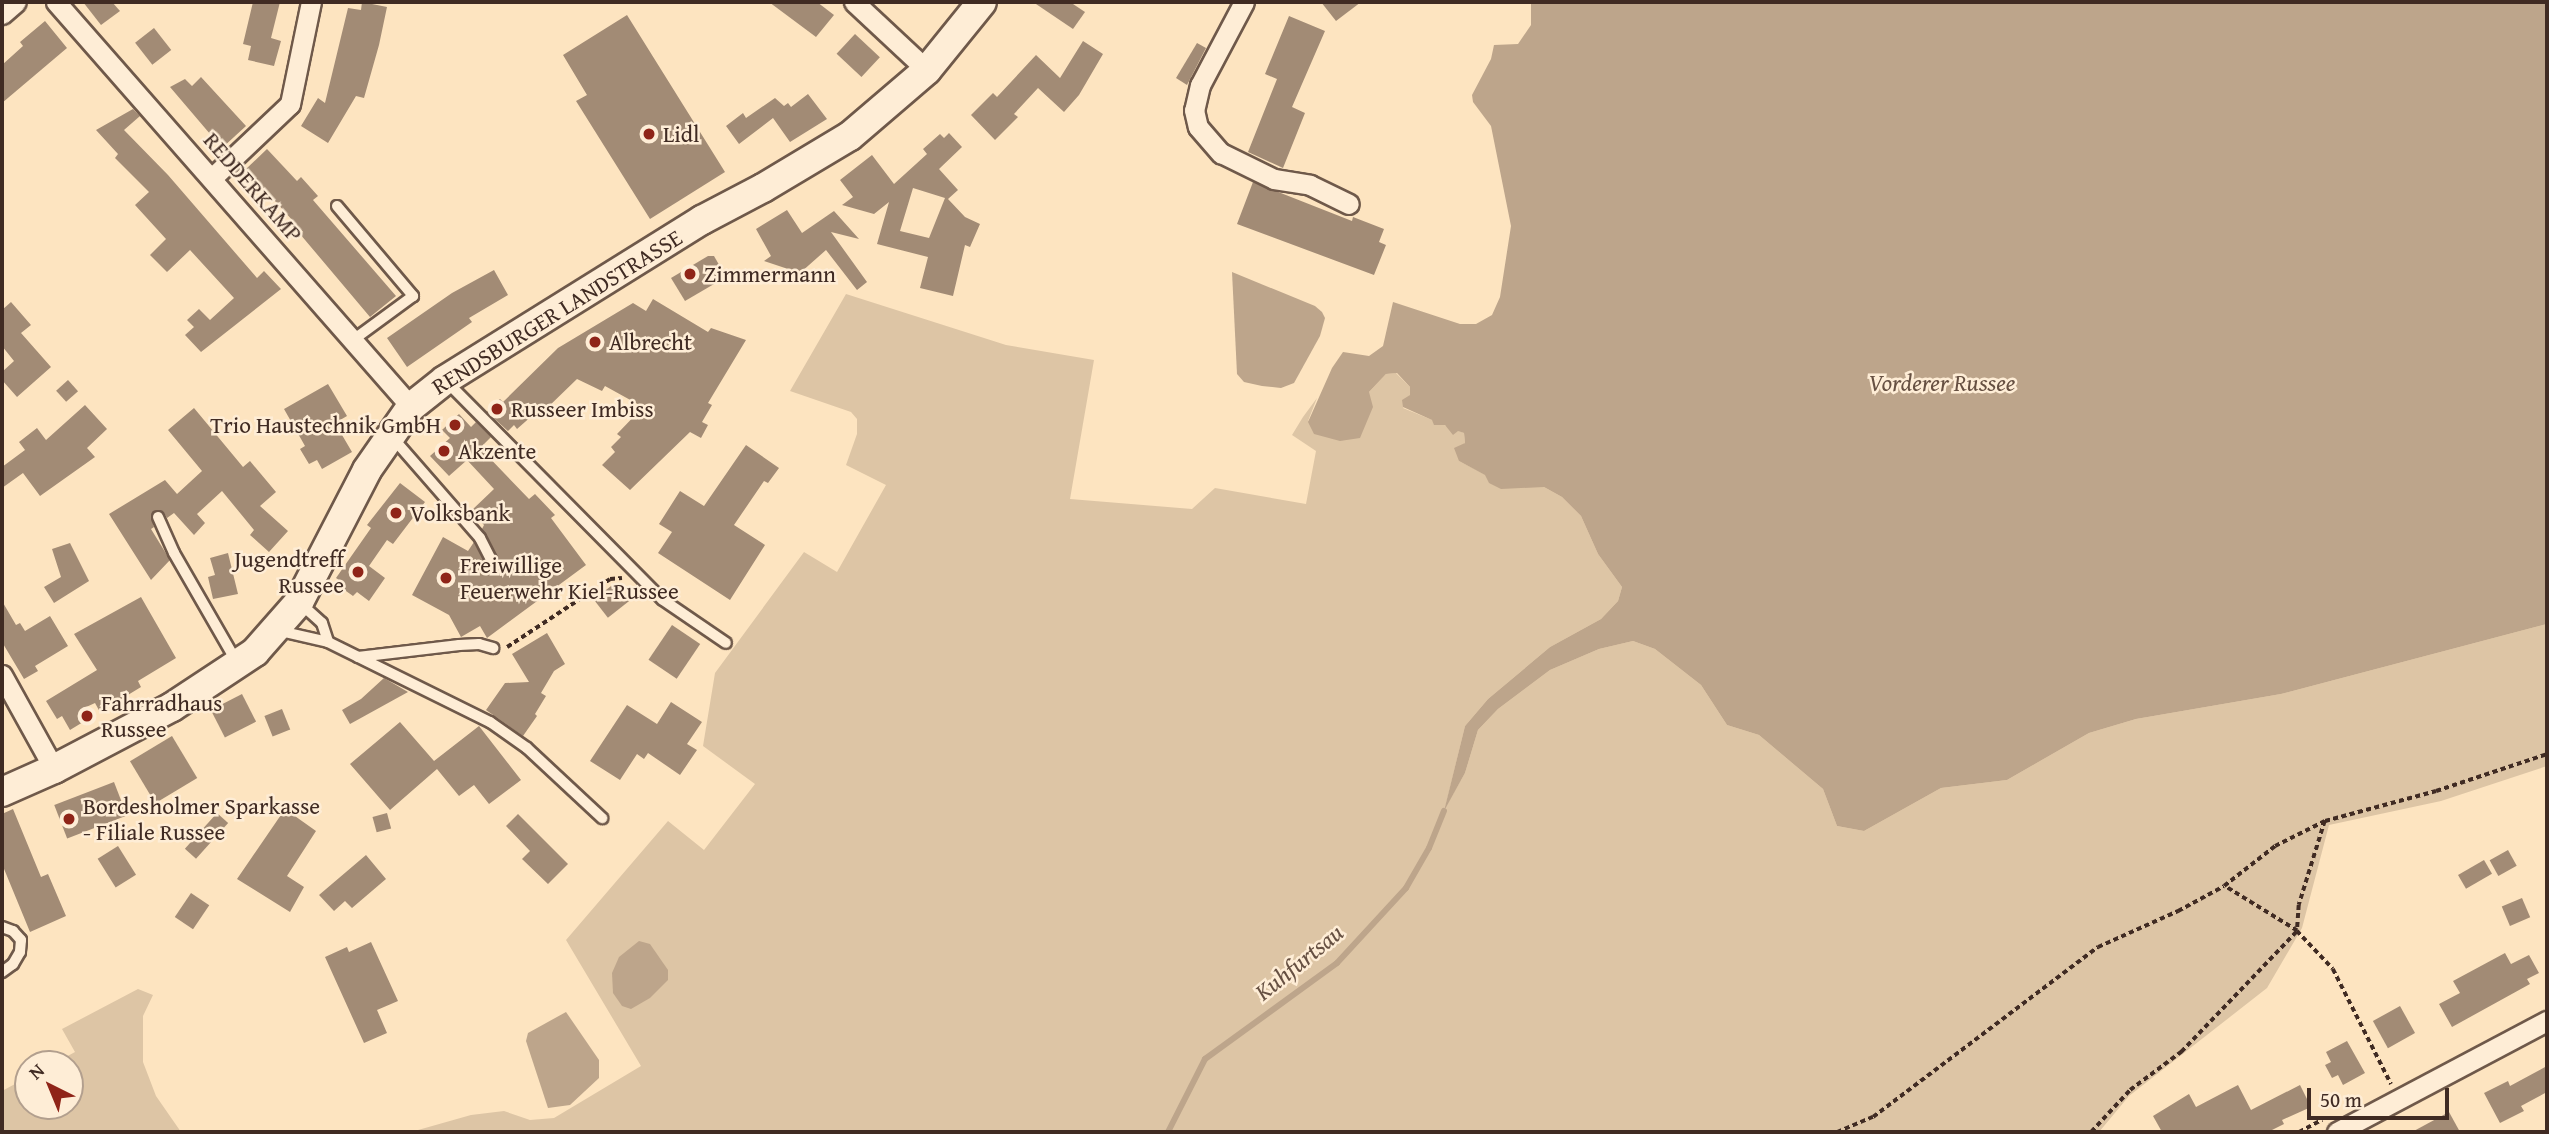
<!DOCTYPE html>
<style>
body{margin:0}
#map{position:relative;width:2549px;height:1134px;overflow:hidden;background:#fde4c0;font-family:"Gentium Book Plus",serif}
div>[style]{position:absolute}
.green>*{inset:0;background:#ddc5a5}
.water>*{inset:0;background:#bda58b}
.stream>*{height:6px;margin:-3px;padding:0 3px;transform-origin:3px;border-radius:3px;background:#bda58b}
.building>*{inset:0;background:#a28b75;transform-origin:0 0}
.path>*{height:3.5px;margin-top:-1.75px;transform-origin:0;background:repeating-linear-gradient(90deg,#402b23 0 5px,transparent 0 8.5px)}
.roads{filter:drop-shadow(2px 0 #6f594a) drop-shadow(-2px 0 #6f594a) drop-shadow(0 2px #6f594a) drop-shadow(0 -2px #6f594a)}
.lane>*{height:10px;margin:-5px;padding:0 5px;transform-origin:5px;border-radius:5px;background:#feedd6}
.street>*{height:19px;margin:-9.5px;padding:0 9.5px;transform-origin:9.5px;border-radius:9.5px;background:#feedd6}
.secondary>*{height:28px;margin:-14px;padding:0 14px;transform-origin:14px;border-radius:14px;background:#feedd6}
.dots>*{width:19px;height:19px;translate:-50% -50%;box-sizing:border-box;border:4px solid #feedd6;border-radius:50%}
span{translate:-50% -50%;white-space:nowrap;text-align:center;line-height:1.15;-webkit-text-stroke:5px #feedd6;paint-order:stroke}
.poi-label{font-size:23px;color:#402b23}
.left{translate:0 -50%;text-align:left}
.right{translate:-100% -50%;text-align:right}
.street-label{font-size:23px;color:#402b23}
.water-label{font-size:24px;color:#665042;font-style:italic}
.frame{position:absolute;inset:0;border:4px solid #402b23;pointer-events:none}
.north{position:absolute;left:14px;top:1050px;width:70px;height:70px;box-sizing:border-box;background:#feedd6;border:2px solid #b29f8e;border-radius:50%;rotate:317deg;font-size:19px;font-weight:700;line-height:28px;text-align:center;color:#402b23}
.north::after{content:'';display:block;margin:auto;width:24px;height:32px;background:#8f2418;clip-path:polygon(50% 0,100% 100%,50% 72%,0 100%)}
.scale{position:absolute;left:2307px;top:1088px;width:142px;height:32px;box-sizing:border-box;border:4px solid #402b23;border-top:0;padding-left:9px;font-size:21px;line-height:24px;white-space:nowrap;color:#402b23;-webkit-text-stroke:5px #feedd6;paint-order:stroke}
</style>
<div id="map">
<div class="green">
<i style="clip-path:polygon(846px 294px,1006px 345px,1094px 360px,1070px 499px,1192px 509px,1215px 488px,1306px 504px,1316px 451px,1292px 435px,1303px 417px,1317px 398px,1308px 421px,1369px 392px,1386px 374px,1396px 373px,1410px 387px,1410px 395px,1403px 408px,1464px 433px,1465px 443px,1460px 447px,1459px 461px,1486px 475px,1525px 487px,1544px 487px,1562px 497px,1581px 516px,1598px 554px,1622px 587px,1618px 601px,1601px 619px,1550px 647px,1488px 699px,1465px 726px,1445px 808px,1465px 773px,1478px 730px,1498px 709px,1550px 670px,1599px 649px,1633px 641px,1655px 649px,1701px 685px,1727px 725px,1759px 735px,1823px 789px,1837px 826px,1864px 831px,1941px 788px,2007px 780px,2089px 733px,2136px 719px,2281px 694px,2547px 624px,2547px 766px,2441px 801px,2329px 825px,2302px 928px,2267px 988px,2129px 1096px,2099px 1132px,411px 1132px,471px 1115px,504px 1111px,530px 1120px,554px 1118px,641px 1066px,566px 940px,668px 821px,704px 850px,755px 784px,703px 746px,715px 673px,804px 552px,837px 572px,886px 485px,846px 465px,857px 434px,857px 419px,851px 412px,790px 391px)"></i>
<i style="clip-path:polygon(138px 989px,153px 995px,143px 1016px,143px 1062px,156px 1096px,181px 1132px,2px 1132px,2px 1091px,28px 1077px,28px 1106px,70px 1106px,70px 1064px,53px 1064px,75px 1052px,62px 1029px)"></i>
</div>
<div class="water">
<i style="clip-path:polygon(1531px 2px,2547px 2px,2547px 624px,2281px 694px,2136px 719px,2089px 733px,2007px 780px,1941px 788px,1864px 831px,1837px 826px,1823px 789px,1759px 735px,1727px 725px,1701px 685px,1655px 649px,1633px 641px,1599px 649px,1550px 670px,1498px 709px,1478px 730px,1465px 773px,1444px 811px,1465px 726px,1488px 699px,1550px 647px,1601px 619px,1618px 601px,1622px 587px,1598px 554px,1581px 516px,1562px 497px,1544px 487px,1501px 489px,1489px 483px,1485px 475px,1459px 461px,1454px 448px,1465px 443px,1464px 433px,1458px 431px,1453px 435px,1445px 425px,1434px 425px,1432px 420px,1403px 407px,1402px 400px,1410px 395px,1410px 387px,1397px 373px,1386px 374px,1369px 392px,1373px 407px,1360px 438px,1340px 441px,1314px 434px,1308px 422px,1332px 368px,1343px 352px,1369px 356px,1383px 346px,1393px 302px,1460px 324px,1476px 324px,1492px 315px,1500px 297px,1511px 226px,1491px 126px,1473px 102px,1472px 95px,1491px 59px,1494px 45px,1518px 44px,1531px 25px)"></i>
<i style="clip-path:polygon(1232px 272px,1315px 306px,1322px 312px,1325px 318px,1320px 336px,1294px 383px,1281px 388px,1262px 386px,1244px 382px,1237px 374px)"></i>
<i style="clip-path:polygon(639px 941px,650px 944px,668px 970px,668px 980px,650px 998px,631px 1009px,622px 1006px,613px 993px,612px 973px,619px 957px)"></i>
<i style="clip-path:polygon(566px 1012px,599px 1060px,599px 1078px,570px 1105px,548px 1108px,526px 1041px,528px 1033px)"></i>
</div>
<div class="stream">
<i style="left:1168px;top:1132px;width:82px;rotate:-63.1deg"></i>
<i style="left:1205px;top:1059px;width:163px;rotate:-36deg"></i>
<i style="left:1337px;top:963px;width:102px;rotate:-47.4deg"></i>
<i style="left:1406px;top:888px;width:46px;rotate:-60.1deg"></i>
<i style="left:1429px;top:848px;width:40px;rotate:-68deg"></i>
</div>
<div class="building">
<i style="clip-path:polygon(83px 2px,112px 2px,120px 11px,101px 25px)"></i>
<i style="clip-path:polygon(253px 2px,280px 2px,271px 38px,281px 41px,274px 66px,248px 60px,251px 46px,243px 44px)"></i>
<i style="clip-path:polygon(362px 2px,387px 7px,379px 45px,364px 98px,356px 96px,328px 143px,301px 126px,318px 98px,325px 103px,348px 8px,361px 10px)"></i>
<i style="clip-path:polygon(769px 2px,817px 2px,834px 15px,816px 37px)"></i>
<i style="clip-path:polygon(1033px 2px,1070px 2px,1085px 12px,1073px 29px)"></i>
<i style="clip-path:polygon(1321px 2px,1361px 2px,1336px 21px)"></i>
<i style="clip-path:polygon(627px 15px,725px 172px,650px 219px,576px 101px,587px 95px,563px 55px)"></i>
<i style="clip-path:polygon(1289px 16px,1325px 31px,1292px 107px,1305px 113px,1283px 168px,1248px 152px,1277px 79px,1265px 74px)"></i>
<i style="clip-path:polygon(45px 21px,67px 48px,2px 103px,2px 65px,23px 46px,20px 42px)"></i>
<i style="left:154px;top:28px;width:28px;height:24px;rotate:52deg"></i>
<i style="left:855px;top:34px;width:34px;height:27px;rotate:43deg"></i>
<i style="clip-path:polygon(1083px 41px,1103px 54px,1079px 95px,1064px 112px,1038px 88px,1014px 114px,1018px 117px,995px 140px,971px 115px,993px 93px,997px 97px,1036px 55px,1060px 78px)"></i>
<i style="clip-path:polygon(1197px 43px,1206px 48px,1187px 85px,1176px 78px)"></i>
<i style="clip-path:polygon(201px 77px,246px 126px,222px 148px,170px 87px,185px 79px,192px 86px)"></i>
<i style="clip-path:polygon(808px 94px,827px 119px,790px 142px,773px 118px,739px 144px,726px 126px,743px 113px,746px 118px,775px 98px,784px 106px,788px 103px,791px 107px)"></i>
<i style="clip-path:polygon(133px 109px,140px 116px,124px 130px,168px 175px,257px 278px,264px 271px,281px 289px,201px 352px,185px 335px,194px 327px,187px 320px,199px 309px,210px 320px,234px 298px,190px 250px,167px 272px,150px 255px,166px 239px,135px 205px,149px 192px,115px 158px,118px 154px,96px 130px)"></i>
<i style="clip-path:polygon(evenodd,949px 133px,962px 147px,939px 169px,958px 190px,948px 199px,965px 217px,980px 224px,970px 247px,965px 245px,953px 296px,920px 288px,928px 257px,877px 244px,889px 202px,874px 214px,842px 205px,853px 197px,840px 180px,872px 155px,894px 184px,927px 154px,923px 149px,940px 134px,944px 138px,949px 133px,913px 188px,945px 198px,929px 238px,900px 231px,913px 188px)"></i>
<i style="clip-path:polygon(267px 149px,297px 181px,301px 177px,318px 196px,313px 200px,396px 296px,370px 317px,300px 234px,303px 232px,246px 169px)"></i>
<i style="clip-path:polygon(1253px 182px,1352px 221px,1353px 217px,1384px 229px,1379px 242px,1386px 245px,1374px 275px,1237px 224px)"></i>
<i style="clip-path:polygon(787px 210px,802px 233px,834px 211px,859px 239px,831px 232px,867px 282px,857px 290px,826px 250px,800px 273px,764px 261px,771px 256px,756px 229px)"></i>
<i style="clip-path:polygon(708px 256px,714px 256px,726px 277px,685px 301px,671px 278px)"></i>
<i style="clip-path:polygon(494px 270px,508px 295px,469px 318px,472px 322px,407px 367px,387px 338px,452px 293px)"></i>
<i style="clip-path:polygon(653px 299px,708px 332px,711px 328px,746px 340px,708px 403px,712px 405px,702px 422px,708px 425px,701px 438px,690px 432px,630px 490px,602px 465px,615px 452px,611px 447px,621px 437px,617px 434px,643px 407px,605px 386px,602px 391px,577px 379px,545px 410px,542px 407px,517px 429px,514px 425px,508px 431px,487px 412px,500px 399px,503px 402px,558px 348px,633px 303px,646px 311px)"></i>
<i style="clip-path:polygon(11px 302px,31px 325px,21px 333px,51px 367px,17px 397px,2px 380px,2px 372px,14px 361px,2px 346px,2px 310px)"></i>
<i style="left:68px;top:380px;width:15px;height:16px;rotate:48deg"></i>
<i style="clip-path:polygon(328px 384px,347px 416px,335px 423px,352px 452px,322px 469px,317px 460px,309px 464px,300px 449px,305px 446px,284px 409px)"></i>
<i style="clip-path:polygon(85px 405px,107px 429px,87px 448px,95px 457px,40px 496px,23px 473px,2px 488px,2px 467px,25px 450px,19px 442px,37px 428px,46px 440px)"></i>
<i style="clip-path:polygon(194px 408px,243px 467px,250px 461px,276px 492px,260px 506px,288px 531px,269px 552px,250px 535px,254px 530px,222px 491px,197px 514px,205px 523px,194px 535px,174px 513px,167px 518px,163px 511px,156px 510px,151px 516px,154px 527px,151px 529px,170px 560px,151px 580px,109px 514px,165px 480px,177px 494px,202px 471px,168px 430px)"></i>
<i style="clip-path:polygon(459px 414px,471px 427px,476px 422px,491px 437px,480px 448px,529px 499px,535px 494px,555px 515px,551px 518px,586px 565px,487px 638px,480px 626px,461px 637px,449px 615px,412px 595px,443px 537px,468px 551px,474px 542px,489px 569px,496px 568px,499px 563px,482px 529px,484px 525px,471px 511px,494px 489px,467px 460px,449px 476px,430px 456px,450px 438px,442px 430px)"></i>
<i style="clip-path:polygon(746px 445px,779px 468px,768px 483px,764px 481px,734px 525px,765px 545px,730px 600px,658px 553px,672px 532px,659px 524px,680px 491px,704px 506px)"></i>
<i style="clip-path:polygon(400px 483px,425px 502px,393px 544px,387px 540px,369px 566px,385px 578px,369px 601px,357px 592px,353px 596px,339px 586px,342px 582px,336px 578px,371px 528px,367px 525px)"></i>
<i style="clip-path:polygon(70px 543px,89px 581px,54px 603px,44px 587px,61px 577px,52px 549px)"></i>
<i style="clip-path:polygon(228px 553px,238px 594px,213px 599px,208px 577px,215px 575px,210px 558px)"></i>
<i style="left:615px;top:583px;width:23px;height:27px;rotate:52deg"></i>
<i style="clip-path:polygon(141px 597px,176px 658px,138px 681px,141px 687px,100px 712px,95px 703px,84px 708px,88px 719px,70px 730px,62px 716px,57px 719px,46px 701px,97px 670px,74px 634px)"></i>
<i style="clip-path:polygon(2px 601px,16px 625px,20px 623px,25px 631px,50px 616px,68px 646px,35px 666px,38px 671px,24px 679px,2px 642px)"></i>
<i style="left:672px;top:625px;width:34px;height:42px;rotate:34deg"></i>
<i style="clip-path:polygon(547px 633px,565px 664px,554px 671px,541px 693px,546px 696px,535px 714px,537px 716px,523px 736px,486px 710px,505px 683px,529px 682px,512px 654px)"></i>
<i style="clip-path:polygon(384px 678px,408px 692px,350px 724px,342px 710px,361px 699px)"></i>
<i style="left:242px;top:694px;width:31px;height:35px;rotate:63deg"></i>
<i style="clip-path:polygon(671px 702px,702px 722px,687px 744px,697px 750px,680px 775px,648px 753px,644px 759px,637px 754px,620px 780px,590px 761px,627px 705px,657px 724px)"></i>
<i style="left:282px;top:709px;width:22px;height:19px;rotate:68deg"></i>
<i style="clip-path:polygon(400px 722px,434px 761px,479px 726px,521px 780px,489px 804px,474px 785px,459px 796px,437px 769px,390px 810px,350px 764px)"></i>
<i style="left:172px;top:736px;width:49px;height:49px;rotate:59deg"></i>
<i style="left:114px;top:782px;width:36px;height:64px;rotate:69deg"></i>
<i style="clip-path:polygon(13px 809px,41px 877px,48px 874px,66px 916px,30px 932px,2px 864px,2px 814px)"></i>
<i style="clip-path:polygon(285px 809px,316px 831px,287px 876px,304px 887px,290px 912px,237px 879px)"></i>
<i style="left:217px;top:813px;width:15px;height:48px;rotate:42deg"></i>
<i style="left:387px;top:813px;width:16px;height:15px;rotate:75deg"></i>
<i style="clip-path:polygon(518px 814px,568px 864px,548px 884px,522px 859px,530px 851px,506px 826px)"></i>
<i style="left:118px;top:846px;width:34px;height:24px;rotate:58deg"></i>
<i style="left:2508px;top:850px;width:18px;height:21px;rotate:61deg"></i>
<i style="clip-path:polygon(366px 855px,386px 879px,352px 908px,345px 901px,334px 911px,319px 895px)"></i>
<i style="left:2484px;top:860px;width:16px;height:30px;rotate:60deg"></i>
<i style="left:191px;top:893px;width:22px;height:29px;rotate:34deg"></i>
<i style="left:2522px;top:898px;width:21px;height:22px;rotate:67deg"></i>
<i style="clip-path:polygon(371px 942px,398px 1001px,377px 1010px,387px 1033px,364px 1043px,325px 957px,347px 947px,349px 952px)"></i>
<i style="clip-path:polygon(2505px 953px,2511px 964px,2529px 955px,2539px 973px,2527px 979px,2530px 984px,2452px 1027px,2439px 1004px,2460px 993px,2453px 981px)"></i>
<i style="left:2400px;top:1006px;width:31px;height:31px;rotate:61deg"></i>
<i style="clip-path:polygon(2347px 1041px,2365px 1073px,2343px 1085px,2338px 1075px,2332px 1078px,2325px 1065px,2331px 1062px,2326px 1052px)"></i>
<i style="clip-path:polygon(2547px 1066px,2547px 1092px,2521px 1106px,2524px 1111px,2500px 1123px,2484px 1093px,2508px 1081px,2510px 1086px)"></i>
<i style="clip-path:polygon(2238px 1085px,2251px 1110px,2300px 1085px,2311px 1107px,2282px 1120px,2284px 1124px,2268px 1132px,2162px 1132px,2153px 1116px,2189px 1094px,2196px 1107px)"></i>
<i style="clip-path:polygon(2449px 1112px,2460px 1132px,2412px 1132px)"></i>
</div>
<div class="path">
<i style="left:507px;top:647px;width:123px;rotate:-33.4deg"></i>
<i style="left:610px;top:579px;width:12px;rotate:-5deg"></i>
<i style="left:2325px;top:821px;width:88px;rotate:107.2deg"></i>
<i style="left:2299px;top:905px;width:26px;rotate:94deg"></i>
<i style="left:2297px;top:931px;width:52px;rotate:46.5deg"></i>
<i style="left:2333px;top:969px;width:129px;rotate:63.2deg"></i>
<i style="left:1837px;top:1132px;width:39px;rotate:-23deg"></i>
<i style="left:1873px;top:1117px;width:282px;rotate:-37.1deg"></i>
<i style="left:2098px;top:947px;width:88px;rotate:-24.2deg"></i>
<i style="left:2178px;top:911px;width:52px;rotate:-28.5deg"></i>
<i style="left:2224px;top:886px;width:65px;rotate:-38.1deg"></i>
<i style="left:2275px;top:846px;width:56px;rotate:-26.6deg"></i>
<i style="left:2325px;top:821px;width:115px;rotate:-15.1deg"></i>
<i style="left:2436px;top:791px;width:117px;rotate:-18.4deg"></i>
<i style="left:2091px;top:1132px;width:57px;rotate:-47.1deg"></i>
<i style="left:2130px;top:1090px;width:64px;rotate:-36.7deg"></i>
<i style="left:2181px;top:1052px;width:168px;rotate:-46.2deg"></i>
<i style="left:2297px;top:931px;width:86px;rotate:-148.3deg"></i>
<i style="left:2299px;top:1132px;width:26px;rotate:-28deg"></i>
</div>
<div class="roads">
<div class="lane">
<i style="left:337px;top:206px;width:118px;rotate:49.8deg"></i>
<i style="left:413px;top:296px;width:74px;rotate:143.7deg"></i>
<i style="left:448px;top:383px;width:305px;rotate:45.3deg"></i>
<i style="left:663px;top:600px;width:76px;rotate:34.3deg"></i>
<i style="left:392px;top:437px;width:134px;rotate:48.9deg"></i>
<i style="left:480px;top:538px;width:27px;rotate:63deg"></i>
<i style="left:158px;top:517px;width:39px;rotate:66deg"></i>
<i style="left:174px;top:553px;width:125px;rotate:60.1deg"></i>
<i style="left:301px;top:604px;width:28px;rotate:42deg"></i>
<i style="left:322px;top:623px;width:20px;rotate:72deg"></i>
<i style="left:280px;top:631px;width:49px;rotate:12.9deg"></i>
<i style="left:328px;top:642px;width:181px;rotate:26.3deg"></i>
<i style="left:490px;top:722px;width:45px;rotate:35.1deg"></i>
<i style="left:527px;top:748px;width:103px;rotate:43deg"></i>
<i style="left:358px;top:657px;width:102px;rotate:-6.8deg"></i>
<i style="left:459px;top:645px;width:20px;rotate:-3deg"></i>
<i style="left:479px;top:644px;width:15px;rotate:16deg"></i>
<i style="left:2px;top:927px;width:12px;rotate:20deg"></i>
<i style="left:13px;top:931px;width:12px;rotate:48deg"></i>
<i style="left:21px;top:940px;width:12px;rotate:95deg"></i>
<i style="left:20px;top:952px;width:14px;rotate:120deg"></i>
<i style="left:13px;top:964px;width:14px;rotate:144deg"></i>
</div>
<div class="street">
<i style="left:56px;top:2px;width:539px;rotate:48.76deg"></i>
<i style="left:854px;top:2px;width:100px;rotate:43deg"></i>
<i style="left:1244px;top:2px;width:94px;rotate:117.9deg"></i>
<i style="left:1200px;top:85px;width:26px;rotate:103deg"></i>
<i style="left:1194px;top:110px;width:17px;rotate:77deg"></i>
<i style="left:1198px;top:127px;width:35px;rotate:49deg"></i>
<i style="left:1221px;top:153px;width:59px;rotate:26.1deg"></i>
<i style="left:1274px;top:179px;width:36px;rotate:9deg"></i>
<i style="left:1310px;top:185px;width:43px;rotate:26deg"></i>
<i style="left:2px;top:14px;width:18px;rotate:-41deg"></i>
<i style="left:213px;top:177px;width:106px;rotate:-43.5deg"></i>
<i style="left:290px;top:104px;width:104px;rotate:-78.4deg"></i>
<i style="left:2px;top:675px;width:107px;rotate:61deg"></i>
<i style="left:2337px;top:1132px;width:238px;rotate:-27.9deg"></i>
</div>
<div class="secondary">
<i style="left:2px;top:792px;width:57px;rotate:-23.9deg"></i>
<i style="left:54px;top:769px;width:133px;rotate:-27.7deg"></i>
<i style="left:172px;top:707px;width:100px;rotate:-33.5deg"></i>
<i style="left:255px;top:652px;width:67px;rotate:-48.7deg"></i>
<i style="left:299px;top:602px;width:148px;rotate:-62.7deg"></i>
<i style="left:367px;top:470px;width:77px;rotate:-55.1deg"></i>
<i style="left:411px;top:407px;width:43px;rotate:-38.5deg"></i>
<i style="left:445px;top:380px;width:303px;rotate:-31.9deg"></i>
<i style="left:702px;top:220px;width:69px;rotate:-27.7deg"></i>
<i style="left:763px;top:188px;width:101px;rotate:-30.9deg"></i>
<i style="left:850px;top:136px;width:101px;rotate:-40.6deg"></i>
<i style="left:927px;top:70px;width:87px;rotate:-51deg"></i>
</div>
</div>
<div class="dots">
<i style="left:649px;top:134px;background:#8f2418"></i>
<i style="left:690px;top:274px;background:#8f2418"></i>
<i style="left:595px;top:342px;background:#8f2418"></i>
<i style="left:497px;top:409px;background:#8f2418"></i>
<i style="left:455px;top:425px;background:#8f2418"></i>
<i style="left:444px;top:451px;background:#8f2418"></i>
<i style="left:396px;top:513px;background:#8f2418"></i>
<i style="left:358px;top:572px;background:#8f2418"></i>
<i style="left:446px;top:578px;background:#8f2418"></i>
<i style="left:87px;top:716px;background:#8f2418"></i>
<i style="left:69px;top:819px;background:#8f2418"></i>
</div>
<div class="poi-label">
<span class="left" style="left:663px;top:134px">Lidl</span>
<span class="left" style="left:704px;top:274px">Zimmermann</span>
<span class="left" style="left:609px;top:342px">Albrecht</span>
<span class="left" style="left:511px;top:409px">Russeer Imbiss</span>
<span class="right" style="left:441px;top:425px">Trio Haustechnik GmbH</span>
<span class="left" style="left:458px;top:451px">Akzente</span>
<span class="left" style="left:410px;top:513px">Volksbank</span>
<span class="right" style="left:344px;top:572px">Jugendtreff<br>Russee</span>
<span class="left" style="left:460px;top:578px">Freiwillige<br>Feuerwehr Kiel-Russee</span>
<span class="left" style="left:101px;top:716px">Fahrradhaus<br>Russee</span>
<span class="left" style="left:83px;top:819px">Bordesholmer Sparkasse<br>- Filiale Russee</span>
</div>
<div class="street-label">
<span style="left:253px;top:187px;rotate:49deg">REDDERKAMP</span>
<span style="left:557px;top:312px;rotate:-32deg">RENDSBURGER LANDSTRASSE</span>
</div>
<div class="water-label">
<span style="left:1942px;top:383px">Vorderer Russee</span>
<span style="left:1299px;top:962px;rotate:-39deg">Kuhfurtsau</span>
</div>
<div class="frame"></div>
<div class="north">N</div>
<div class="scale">50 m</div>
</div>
